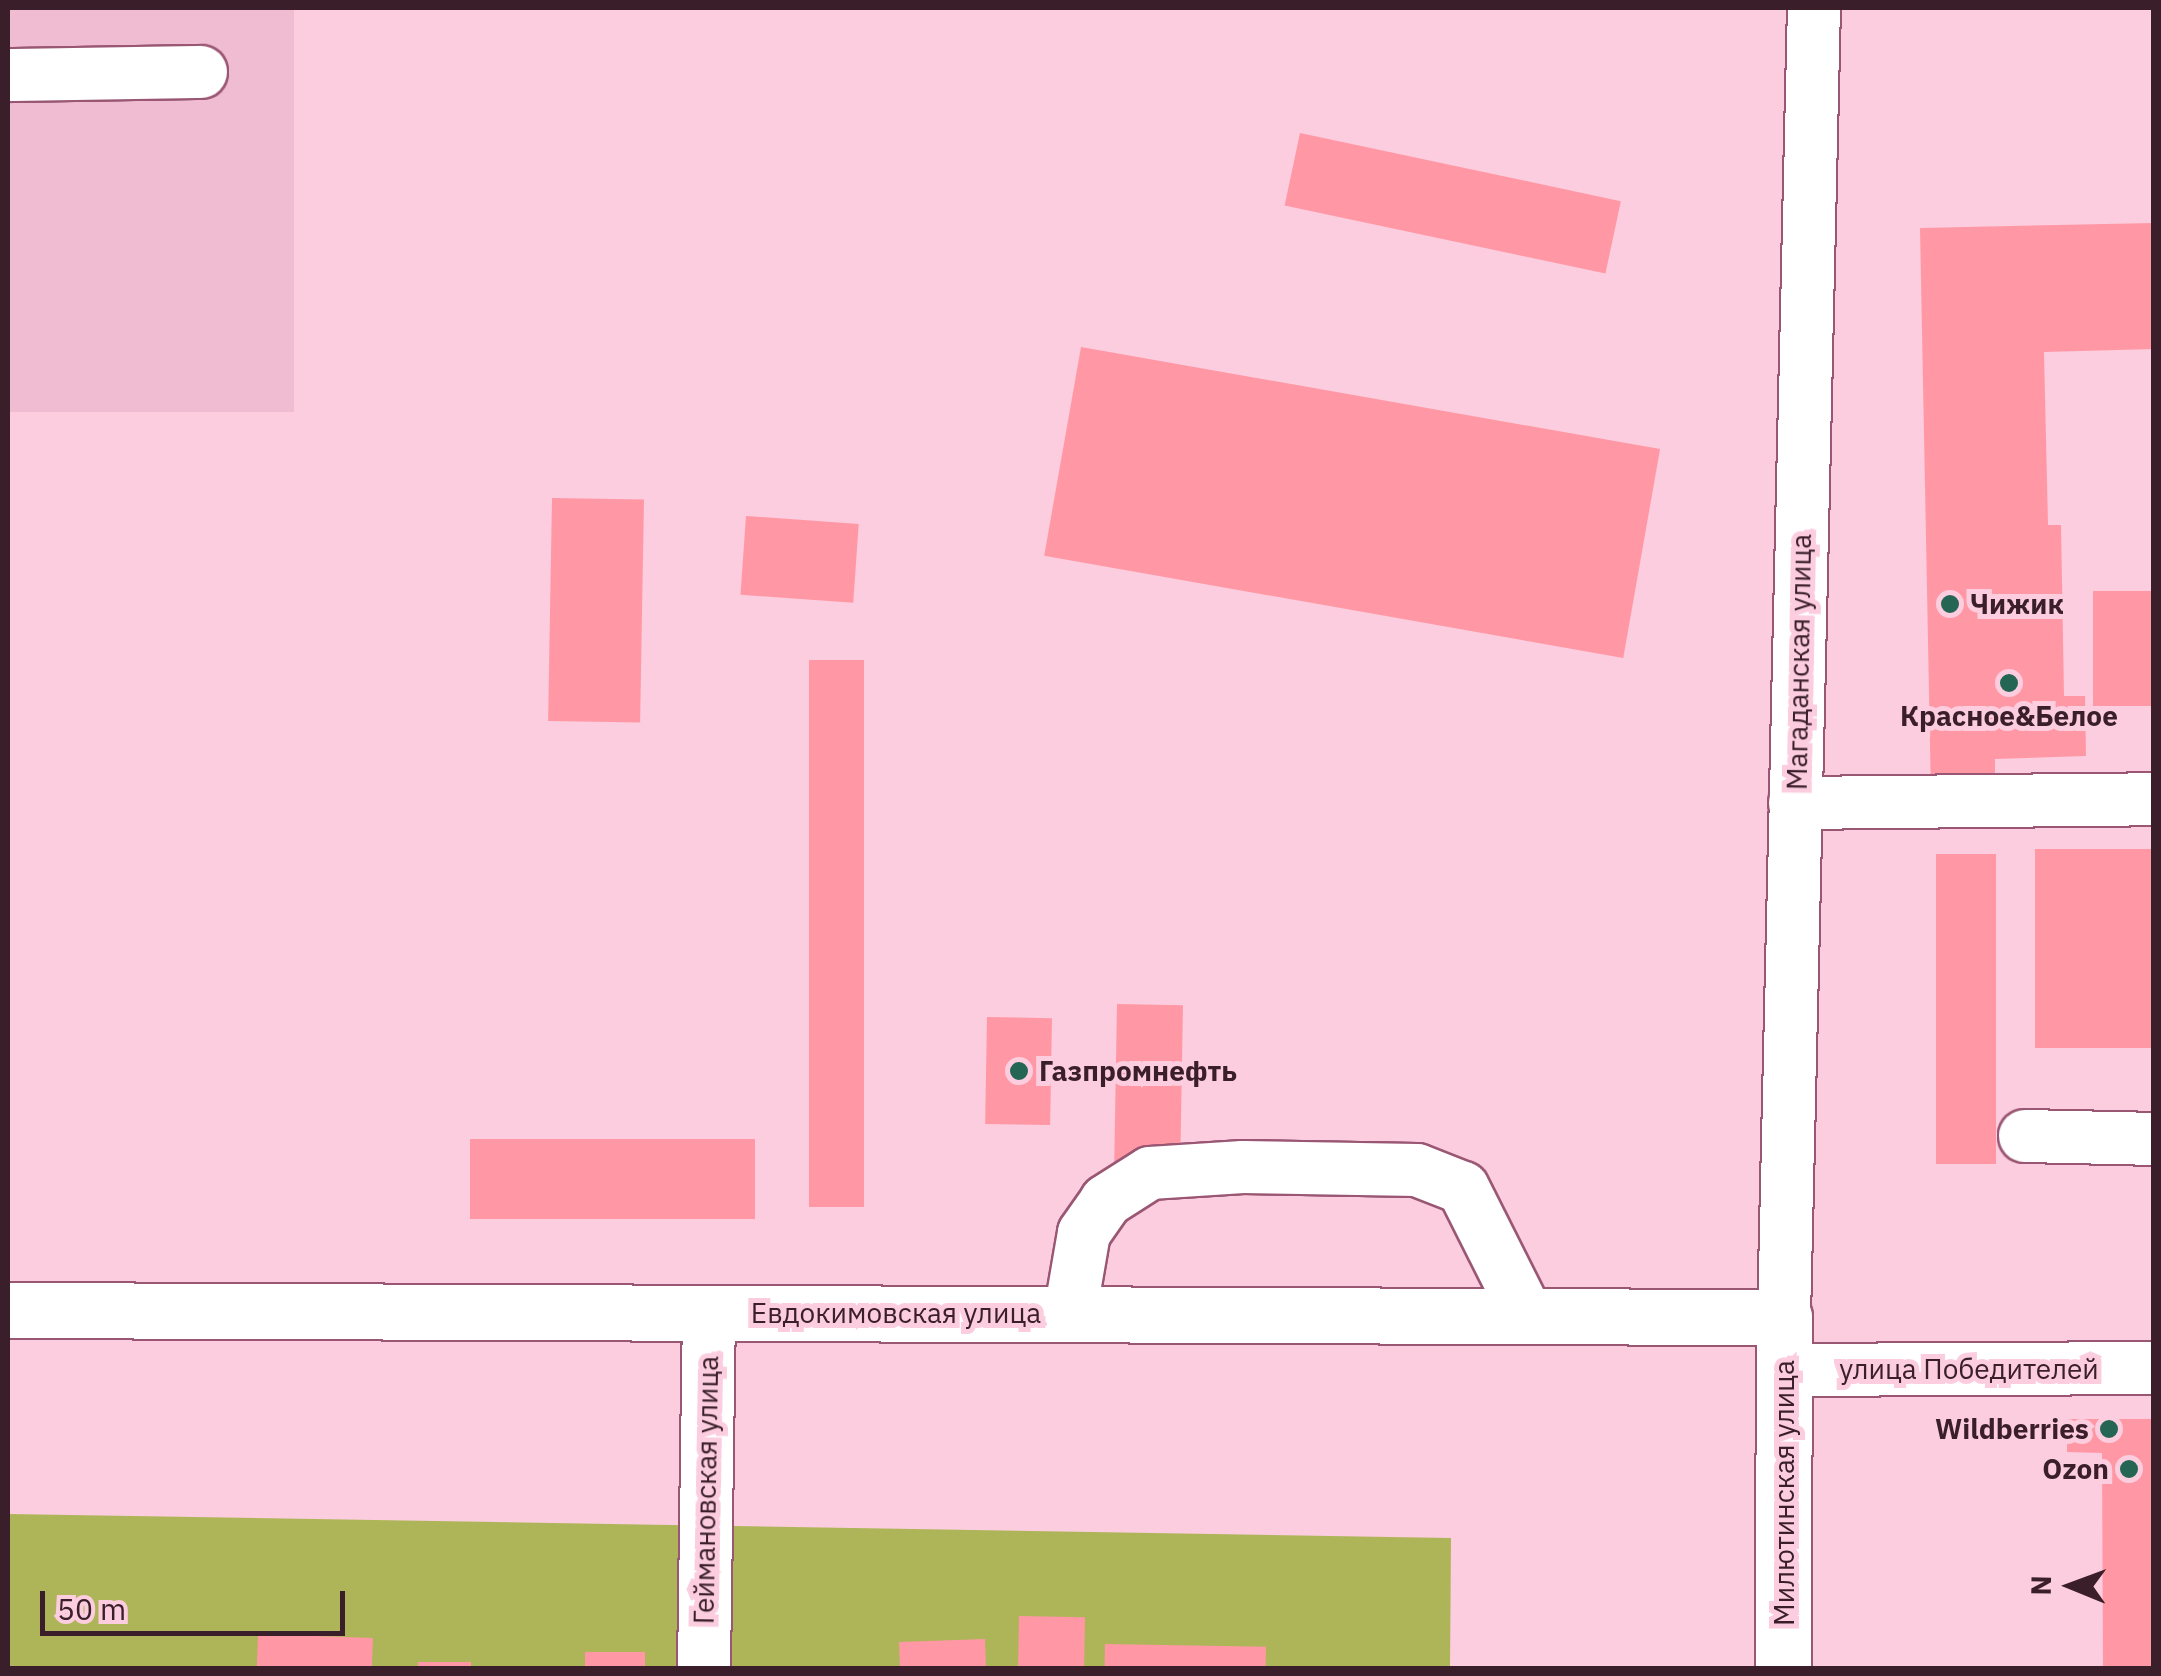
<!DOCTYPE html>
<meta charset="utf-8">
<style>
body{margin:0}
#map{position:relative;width:2161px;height:1676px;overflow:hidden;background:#fbcddf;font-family:"IBM Plex Sans",sans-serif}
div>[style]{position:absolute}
.built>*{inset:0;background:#efbcd1;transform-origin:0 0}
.green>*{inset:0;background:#aeb558}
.building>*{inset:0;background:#ff98a4;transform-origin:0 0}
.roads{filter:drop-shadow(2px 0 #9a5774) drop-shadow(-2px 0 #9a5774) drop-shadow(0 2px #9a5774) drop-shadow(0 -2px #9a5774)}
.minor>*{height:52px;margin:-26px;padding:0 26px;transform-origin:26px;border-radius:26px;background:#fff}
.major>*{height:55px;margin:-27.5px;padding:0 27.5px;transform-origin:27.5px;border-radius:27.5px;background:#fff}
.dots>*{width:28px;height:28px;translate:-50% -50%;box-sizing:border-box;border:5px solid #fbcddf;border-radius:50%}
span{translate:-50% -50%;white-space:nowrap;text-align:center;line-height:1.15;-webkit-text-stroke:10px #fbcddf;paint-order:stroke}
.poi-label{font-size:28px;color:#3a1e2a;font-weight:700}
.left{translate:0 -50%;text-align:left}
.right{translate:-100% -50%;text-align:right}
.street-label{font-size:28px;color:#3a1e2a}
.frame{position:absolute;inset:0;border:10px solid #3a1e2a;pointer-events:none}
.north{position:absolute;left:2021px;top:1536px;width:100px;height:100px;-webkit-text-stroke:8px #fbcddf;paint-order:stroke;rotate:271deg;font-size:28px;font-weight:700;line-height:40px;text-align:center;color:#3a1e2a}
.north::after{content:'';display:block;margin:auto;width:35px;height:45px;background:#3a1e2a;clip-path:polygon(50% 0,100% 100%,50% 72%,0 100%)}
.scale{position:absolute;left:40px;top:1591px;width:305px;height:45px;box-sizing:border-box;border:5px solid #3a1e2a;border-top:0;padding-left:12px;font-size:30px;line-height:35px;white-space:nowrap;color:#3a1e2a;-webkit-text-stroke:8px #fbcddf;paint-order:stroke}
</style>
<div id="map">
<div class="built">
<i style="left:8px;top:8px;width:286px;height:404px"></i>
</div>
<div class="green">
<i style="clip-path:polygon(8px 1514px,1451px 1538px,1450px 1668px,8px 1668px)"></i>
</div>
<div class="building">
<i style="left:1300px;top:133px;width:328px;height:74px;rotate:12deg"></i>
<i style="clip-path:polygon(2154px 223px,2154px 349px,2044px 352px,2048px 525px,2061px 525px,2064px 696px,2085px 696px,2086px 756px,1995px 759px,1995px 794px,1931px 796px,1920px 228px)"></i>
<i style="left:1081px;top:347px;width:588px;height:212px;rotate:10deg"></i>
<i style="left:552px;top:498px;width:92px;height:223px;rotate:1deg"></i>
<i style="left:746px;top:516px;width:113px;height:79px;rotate:4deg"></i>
<i style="left:2154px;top:591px;width:115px;height:61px;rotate:90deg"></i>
<i style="left:809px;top:660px;width:55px;height:547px"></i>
<i style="left:2154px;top:849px;width:199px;height:119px;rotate:90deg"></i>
<i style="left:1936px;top:854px;width:60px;height:310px"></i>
<i style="left:1117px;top:1004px;width:66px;height:191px;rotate:1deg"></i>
<i style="left:987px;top:1017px;width:65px;height:107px;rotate:1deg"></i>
<i style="left:755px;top:1139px;width:80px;height:285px;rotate:90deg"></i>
<i style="clip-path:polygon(2067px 1419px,2154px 1419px,2154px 1668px,2103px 1668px,2102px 1453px,2067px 1452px)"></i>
<i style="left:1019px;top:1616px;width:66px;height:52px;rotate:1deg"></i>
<i style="left:258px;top:1634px;width:115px;height:34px;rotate:2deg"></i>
<i style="left:985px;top:1639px;width:29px;height:86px;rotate:88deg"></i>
<i style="left:1105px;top:1644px;width:161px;height:24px;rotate:1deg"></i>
<i style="left:585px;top:1652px;width:60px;height:16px"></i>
<i style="left:418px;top:1662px;width:53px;height:6px"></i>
</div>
<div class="roads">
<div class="minor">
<i style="left:8px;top:75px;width:193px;rotate:-0.9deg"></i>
<i style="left:1795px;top:803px;width:359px;rotate:-0.6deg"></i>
<i style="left:2025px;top:1136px;width:129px;rotate:1.3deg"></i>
<i style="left:1070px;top:1314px;width:82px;rotate:-80.2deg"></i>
<i style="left:1084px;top:1233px;width:39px;rotate:-55deg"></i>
<i style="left:1106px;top:1201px;width:52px;rotate:-32.5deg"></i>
<i style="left:1150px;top:1173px;width:93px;rotate:-3.7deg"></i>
<i style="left:1243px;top:1167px;width:174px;rotate:1deg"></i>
<i style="left:1417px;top:1170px;width:49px;rotate:21.4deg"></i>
<i style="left:1463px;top:1188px;width:140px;rotate:63.3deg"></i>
<i style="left:1784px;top:1317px;width:1309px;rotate:-88.69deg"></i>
<i style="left:1785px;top:1370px;width:369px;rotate:-0.3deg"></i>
<i style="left:704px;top:1668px;width:356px;rotate:-89.2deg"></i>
</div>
<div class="major">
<i style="left:8px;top:1310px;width:1776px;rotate:0.23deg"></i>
<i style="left:1784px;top:1317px;width:351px;rotate:90.2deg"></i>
</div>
</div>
<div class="dots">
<i style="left:1950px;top:604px;background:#246554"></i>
<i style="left:2009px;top:683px;background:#246554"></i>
<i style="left:1019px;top:1071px;background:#246554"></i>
<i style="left:2109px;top:1429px;background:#246554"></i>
<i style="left:2129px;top:1469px;background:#246554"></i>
</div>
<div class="poi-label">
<span class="left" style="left:1970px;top:604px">Чижик</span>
<span style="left:2009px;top:716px">Красное&amp;Белое</span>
<span class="left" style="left:1039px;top:1071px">Газпромнефть</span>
<span class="right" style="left:2089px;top:1429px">Wildberries</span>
<span class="right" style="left:2109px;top:1469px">Ozon</span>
</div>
<div class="street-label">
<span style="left:1799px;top:662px;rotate:-89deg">Магаданская улица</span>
<span style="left:896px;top:1313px">Евдокимовская улица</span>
<span style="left:1969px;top:1369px">улица Победителей</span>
<span style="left:706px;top:1490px;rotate:-89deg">Геймановская улица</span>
<span style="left:1784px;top:1493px;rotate:-90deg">Милютинская улица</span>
</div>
<div class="frame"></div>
<div class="north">N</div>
<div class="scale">50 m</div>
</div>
